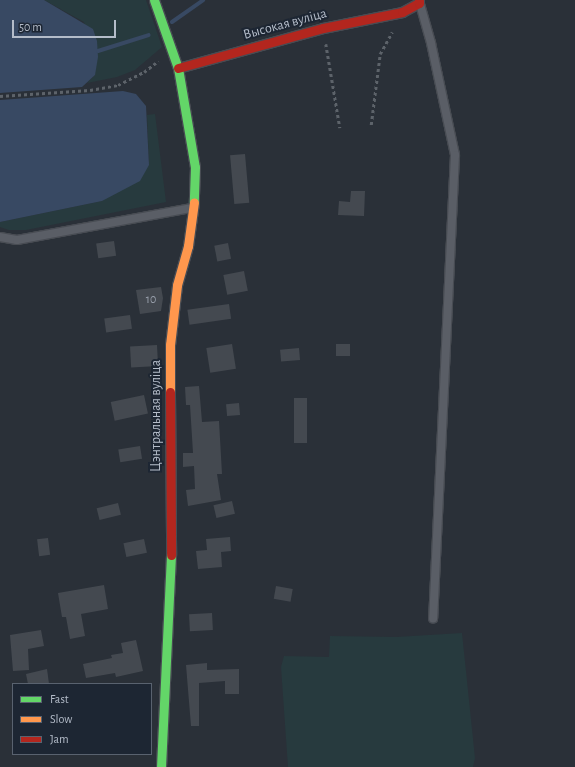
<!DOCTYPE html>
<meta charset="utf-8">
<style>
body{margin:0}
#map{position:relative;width:575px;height:767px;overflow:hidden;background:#2a3038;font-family:"Alegreya Sans",sans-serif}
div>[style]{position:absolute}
.green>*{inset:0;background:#273a3e}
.water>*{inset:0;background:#384963}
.stream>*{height:4px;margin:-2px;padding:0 2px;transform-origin:2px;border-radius:2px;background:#384963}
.building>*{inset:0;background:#444950;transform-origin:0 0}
.path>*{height:2.5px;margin-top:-1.25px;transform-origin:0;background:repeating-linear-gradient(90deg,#5d636a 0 3px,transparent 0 6px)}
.roads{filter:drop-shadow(1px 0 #484c53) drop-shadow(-1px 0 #484c53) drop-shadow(0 1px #484c53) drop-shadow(0 -1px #484c53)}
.lane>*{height:8px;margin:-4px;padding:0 4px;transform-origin:4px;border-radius:4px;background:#5a5e66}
.fast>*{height:9px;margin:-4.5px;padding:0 4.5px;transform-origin:4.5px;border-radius:4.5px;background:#63d668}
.slow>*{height:9px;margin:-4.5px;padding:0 4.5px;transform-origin:4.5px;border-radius:4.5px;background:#ff974d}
.jam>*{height:9px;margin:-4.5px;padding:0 4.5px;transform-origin:4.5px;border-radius:4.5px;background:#b3261e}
span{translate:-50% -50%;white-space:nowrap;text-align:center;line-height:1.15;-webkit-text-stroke:4px #1d2633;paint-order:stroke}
.number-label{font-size:12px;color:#989fab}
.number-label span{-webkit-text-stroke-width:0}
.street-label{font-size:14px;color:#b4bcc9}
.legend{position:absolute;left:12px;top:683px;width:140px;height:72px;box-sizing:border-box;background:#1d2633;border:1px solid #59626f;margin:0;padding:5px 7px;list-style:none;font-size:12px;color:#b4bcc9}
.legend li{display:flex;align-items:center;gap:8px;height:20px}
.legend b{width:20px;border:1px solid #59626f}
.scale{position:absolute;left:12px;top:20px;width:104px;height:18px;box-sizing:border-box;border:2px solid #b4bcc9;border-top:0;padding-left:5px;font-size:12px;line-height:14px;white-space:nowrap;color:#b4bcc9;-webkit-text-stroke:3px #1d2633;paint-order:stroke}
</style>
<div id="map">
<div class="green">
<i style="clip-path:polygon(44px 0,146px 0,162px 47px,135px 70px,117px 77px,87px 83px,95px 75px,84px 22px)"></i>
<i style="clip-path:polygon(155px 114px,166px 202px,26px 230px,9px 230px,0 227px,0 222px,102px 201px,149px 165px,147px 115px)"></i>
<i style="clip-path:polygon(462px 633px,475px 758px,473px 767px,288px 767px,281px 667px,284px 656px,329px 657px,330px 636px,396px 637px)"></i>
</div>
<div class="water">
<i style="clip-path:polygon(0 0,44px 0,93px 29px,97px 41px,98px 57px,95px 75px,82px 87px,0 93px)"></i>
<i style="clip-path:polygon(123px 91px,136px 94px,146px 106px,149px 165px,140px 181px,102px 201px,0 222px,0 100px)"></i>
</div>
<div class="stream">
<i style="left:172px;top:22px;width:38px;rotate:-35deg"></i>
<i style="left:98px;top:51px;width:53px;rotate:-17.4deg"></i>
</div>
<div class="building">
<i style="left:245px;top:154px;width:49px;height:15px;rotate:85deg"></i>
<i style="clip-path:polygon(351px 191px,365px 191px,364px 216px,338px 215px,339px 201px,350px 202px)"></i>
<i style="left:114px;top:241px;width:15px;height:18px;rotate:82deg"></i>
<i style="left:228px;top:243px;width:16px;height:14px;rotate:79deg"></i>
<i style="left:244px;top:271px;width:20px;height:21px;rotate:79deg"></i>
<i style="clip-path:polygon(161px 287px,163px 298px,161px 311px,140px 314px,136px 290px)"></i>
<i style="left:229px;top:304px;width:15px;height:42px;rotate:82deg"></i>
<i style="left:130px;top:315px;width:14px;height:26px;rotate:82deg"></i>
<i style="left:232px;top:344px;width:25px;height:26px;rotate:81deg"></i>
<i style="left:336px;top:344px;width:14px;height:12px"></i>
<i style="left:157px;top:345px;width:21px;height:27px;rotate:87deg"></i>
<i style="left:299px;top:348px;width:12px;height:19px;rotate:85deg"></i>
<i style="clip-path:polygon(199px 386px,202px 422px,219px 421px,222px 474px,217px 474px,221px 500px,188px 506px,186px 490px,195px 489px,194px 466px,183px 467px,183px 453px,193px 453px,190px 405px,186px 405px,185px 387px)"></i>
<i style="left:144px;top:395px;width:19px;height:34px;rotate:78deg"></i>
<i style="left:294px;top:398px;width:13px;height:45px"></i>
<i style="left:239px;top:403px;width:12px;height:13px;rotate:85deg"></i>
<i style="left:140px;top:446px;width:13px;height:22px;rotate:81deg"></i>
<i style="left:232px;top:501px;width:13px;height:19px;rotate:77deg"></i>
<i style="left:118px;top:503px;width:12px;height:22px;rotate:76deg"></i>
<i style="clip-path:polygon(230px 537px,231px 551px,221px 552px,222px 567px,198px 569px,196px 551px,207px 550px,206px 539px)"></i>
<i style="left:48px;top:538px;width:17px;height:11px;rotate:83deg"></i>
<i style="left:144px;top:539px;width:14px;height:21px;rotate:78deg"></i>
<i style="clip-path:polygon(104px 585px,108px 609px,81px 614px,85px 636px,70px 639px,66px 617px,62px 617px,58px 593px)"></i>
<i style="left:276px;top:586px;width:17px;height:13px;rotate:10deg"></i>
<i style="left:212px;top:613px;width:17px;height:23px;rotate:87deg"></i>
<i style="clip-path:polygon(41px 630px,44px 646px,28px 649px,29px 670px,13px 671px,10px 635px)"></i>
<i style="clip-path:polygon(136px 640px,143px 671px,116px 677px,115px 673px,86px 678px,83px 664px,112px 658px,111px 655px,123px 653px,121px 643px)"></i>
<i style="clip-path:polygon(207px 663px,207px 670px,239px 669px,239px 694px,225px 694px,225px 681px,199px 683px,199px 726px,191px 726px,186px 665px)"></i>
<i style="clip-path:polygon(47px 669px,49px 684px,28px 684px,26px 674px)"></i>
</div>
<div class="path">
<i style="left:326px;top:44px;width:85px;rotate:80.5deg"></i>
<i style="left:0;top:96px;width:90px;rotate:-3.8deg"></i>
<i style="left:90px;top:90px;width:28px;rotate:-10deg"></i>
<i style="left:118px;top:85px;width:29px;rotate:-27deg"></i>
<i style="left:144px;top:72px;width:18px;rotate:-38deg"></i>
<i style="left:371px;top:125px;width:72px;rotate:-82.8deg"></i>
<i style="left:380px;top:54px;width:25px;rotate:-61deg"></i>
</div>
<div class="roads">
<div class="lane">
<i style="left:420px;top:4px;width:41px;rotate:74.2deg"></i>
<i style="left:431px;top:43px;width:115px;rotate:77.9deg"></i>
<i style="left:455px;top:155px;width:464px;rotate:92.7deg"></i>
<i style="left:0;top:237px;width:17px;rotate:10deg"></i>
<i style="left:17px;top:240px;width:178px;rotate:-10.4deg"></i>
</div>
<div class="fast">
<i style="left:154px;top:0;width:72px;rotate:70.6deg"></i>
<i style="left:178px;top:68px;width:100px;rotate:80.3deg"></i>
<i style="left:195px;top:167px;width:35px;rotate:92deg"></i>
<i style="left:161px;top:767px;width:212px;rotate:-87.3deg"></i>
</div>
<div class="slow">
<i style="left:170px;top:392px;width:47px;rotate:-90deg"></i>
<i style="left:170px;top:345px;width:60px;rotate:-83.3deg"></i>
<i style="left:177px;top:285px;width:41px;rotate:-74.2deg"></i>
<i style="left:188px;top:246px;width:44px;rotate:-82.2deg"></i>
</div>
<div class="jam">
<i style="left:178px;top:68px;width:150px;rotate:-15.4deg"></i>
<i style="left:323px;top:28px;width:81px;rotate:-11.4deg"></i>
<i style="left:402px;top:12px;width:19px;rotate:-28deg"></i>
<i style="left:419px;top:3px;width:3px;rotate:-90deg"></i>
<i style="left:170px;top:392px;width:163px;rotate:89.6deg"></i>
</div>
</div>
<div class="number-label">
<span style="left:151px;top:300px">10</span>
</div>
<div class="street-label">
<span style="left:285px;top:24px;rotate:-15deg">Высокая вуліца</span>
<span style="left:156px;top:416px;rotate:-90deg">Цэнтральная вуліца</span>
</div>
<ul class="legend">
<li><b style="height:5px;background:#63d668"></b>Fast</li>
<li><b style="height:5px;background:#ff974d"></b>Slow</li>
<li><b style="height:5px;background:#b3261e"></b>Jam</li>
</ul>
<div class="scale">50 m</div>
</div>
